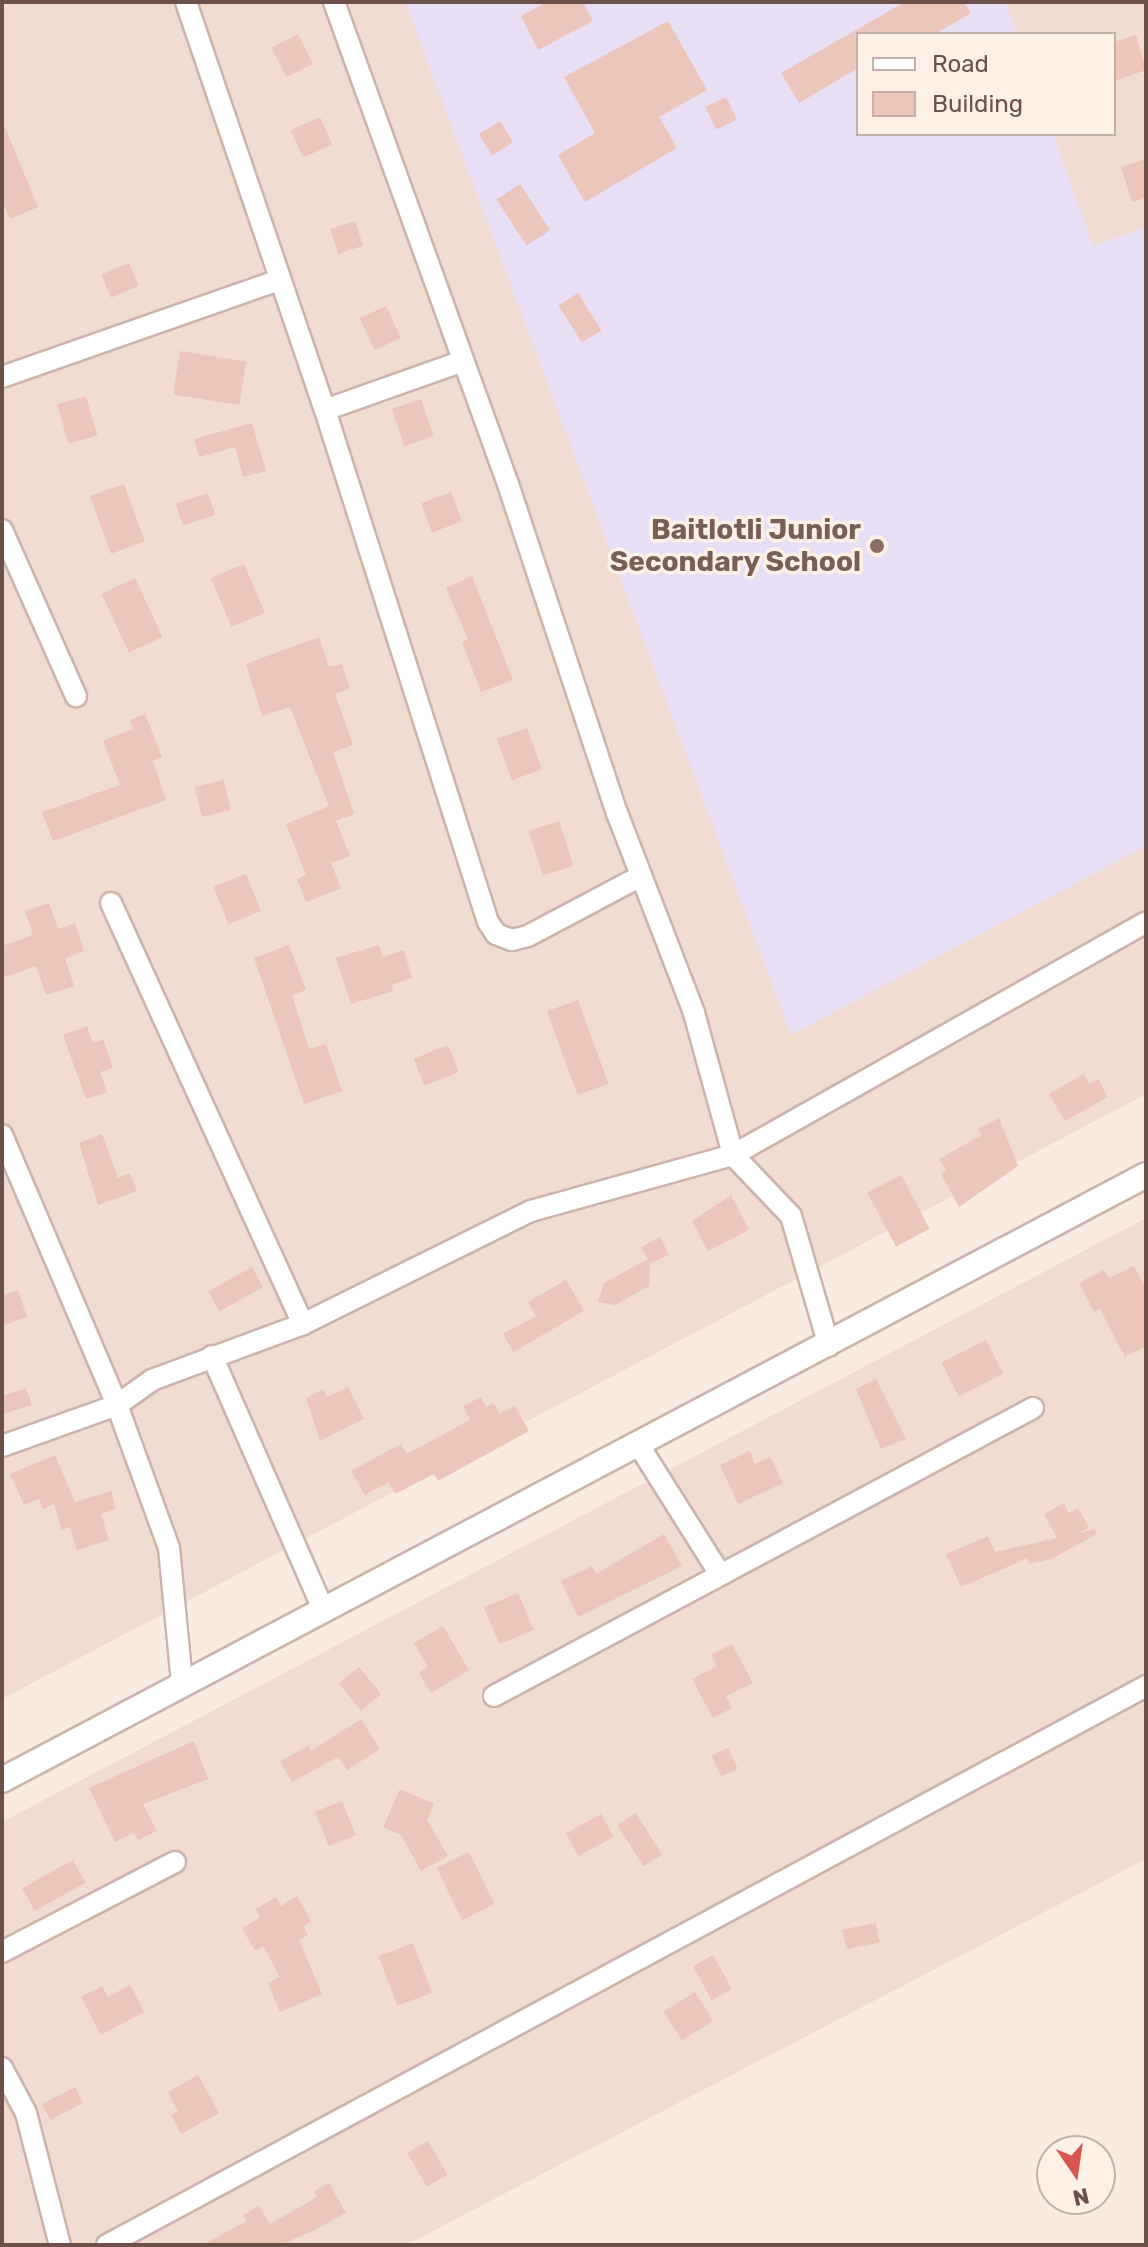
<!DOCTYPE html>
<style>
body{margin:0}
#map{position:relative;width:1148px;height:2247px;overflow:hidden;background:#f9ebe1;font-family:Rubik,sans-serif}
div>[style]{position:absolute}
.residential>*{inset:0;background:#f0dcd0}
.education>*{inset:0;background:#e8def5}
.building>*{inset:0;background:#ecc5bb;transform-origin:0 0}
.roads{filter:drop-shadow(2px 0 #cbb4ac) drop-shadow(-2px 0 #cbb4ac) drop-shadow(0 2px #cbb4ac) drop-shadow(0 -2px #cbb4ac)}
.minor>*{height:20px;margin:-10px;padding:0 10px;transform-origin:10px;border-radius:10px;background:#fff}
.tertiary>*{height:24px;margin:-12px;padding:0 12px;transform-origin:12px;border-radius:12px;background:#fff}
.dots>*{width:22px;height:22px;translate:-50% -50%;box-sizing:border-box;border:4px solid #fdf0e6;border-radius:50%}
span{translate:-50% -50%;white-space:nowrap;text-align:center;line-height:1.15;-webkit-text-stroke:7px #fdf0e6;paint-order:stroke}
.education-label{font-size:28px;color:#785e54;font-weight:700}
.right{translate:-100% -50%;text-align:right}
.frame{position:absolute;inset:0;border:4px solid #6e504a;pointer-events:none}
.legend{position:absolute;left:856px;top:32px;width:260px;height:104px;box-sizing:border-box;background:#fdf0e6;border:2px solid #c4b0a8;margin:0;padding:10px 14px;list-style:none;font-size:24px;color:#6e504a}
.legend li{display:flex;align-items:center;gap:16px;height:40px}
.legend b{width:40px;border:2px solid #c4b0a8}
.north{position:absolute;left:1036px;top:2135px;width:80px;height:80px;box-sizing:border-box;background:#fdf0e6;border:2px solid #c4b0a8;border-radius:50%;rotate:167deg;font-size:22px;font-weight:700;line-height:32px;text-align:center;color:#6e504a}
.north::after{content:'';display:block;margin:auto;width:28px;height:36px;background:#d95550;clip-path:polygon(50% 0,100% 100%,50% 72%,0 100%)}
</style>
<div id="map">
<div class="residential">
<i style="clip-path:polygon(evenodd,2px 2px,1146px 2px,1146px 1094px,2px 1699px,2px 2px,858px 34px,1114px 34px,1114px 134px,858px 134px,858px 34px)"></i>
<i style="clip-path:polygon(1146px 1218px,1146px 1859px,406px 2245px,2px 2245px,2px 1822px)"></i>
</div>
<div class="education">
<i style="clip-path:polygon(405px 2px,1006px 2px,1017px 34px,858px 34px,858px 134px,1053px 134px,1093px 246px,1146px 227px,1146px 846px,791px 1035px)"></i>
</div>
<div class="building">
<i style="clip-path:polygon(547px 2px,583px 2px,593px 21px,538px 50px,521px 16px)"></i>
<i style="clip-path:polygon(905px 2px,964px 2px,971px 13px,935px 34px,858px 34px,858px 68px,799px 103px,781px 73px)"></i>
<i style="clip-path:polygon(668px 21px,707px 90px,659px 117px,677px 148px,585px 202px,558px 155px,595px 133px,564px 77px)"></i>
<i style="left:298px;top:34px;width:33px;height:30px;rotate:63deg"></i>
<i style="clip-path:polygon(1136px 35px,1146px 70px,1114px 81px,1114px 42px)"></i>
<i style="left:726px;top:97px;width:25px;height:23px;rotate:64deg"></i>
<i style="left:320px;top:117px;width:30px;height:32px;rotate:66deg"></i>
<i style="clip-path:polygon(2px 120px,38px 207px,10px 219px,2px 202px)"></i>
<i style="left:500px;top:121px;width:25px;height:25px;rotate:58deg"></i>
<i style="clip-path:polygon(1146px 159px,1146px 198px,1132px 202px,1121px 167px)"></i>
<i style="left:520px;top:184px;width:55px;height:28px;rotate:57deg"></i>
<i style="left:355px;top:221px;width:26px;height:26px;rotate:72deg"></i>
<i style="left:129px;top:263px;width:25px;height:30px;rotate:67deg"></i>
<i style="left:578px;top:293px;width:44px;height:23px;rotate:58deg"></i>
<i style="left:386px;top:306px;width:35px;height:29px;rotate:65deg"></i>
<i style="left:180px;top:351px;width:67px;height:44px;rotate:9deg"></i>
<i style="left:86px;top:396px;width:41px;height:30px;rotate:74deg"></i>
<i style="left:421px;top:399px;width:39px;height:31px;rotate:71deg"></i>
<i style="clip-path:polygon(252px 423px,266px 471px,243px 477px,235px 447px,199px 457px,194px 439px)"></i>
<i style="left:124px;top:484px;width:61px;height:36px;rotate:70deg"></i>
<i style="left:451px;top:492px;width:31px;height:32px;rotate:69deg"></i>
<i style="left:208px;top:493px;width:23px;height:34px;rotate:72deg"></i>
<i style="left:244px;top:564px;width:53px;height:36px;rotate:67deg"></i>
<i style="clip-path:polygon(472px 576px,513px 680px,481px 692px,462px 642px,468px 639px,446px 588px)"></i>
<i style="left:135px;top:578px;width:65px;height:37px;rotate:65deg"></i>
<i style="clip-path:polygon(319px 637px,329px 667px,342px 664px,350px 689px,335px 694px,353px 745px,333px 752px,354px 814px,336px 821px,350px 856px,331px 863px,341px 888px,306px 902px,297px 879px,306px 875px,286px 824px,329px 806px,290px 707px,262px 716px,246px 664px)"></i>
<i style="clip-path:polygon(145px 714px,162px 757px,153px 761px,166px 800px,53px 841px,42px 812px,120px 785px,103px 741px,133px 729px,130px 720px)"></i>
<i style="left:527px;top:728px;width:44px;height:32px;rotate:70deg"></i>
<i style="left:224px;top:780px;width:31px;height:30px;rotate:77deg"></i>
<i style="left:559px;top:821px;width:47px;height:32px;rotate:72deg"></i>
<i style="left:246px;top:874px;width:40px;height:35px;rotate:68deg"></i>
<i style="clip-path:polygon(49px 903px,58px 929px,75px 923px,84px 951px,65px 958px,74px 986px,46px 995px,36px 966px,2px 978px,2px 946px,33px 935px,25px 911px)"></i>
<i style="clip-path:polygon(289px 945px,306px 990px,292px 995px,309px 1049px,326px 1044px,342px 1091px,304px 1104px,254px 958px)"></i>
<i style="clip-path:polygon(379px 945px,383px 957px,404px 950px,412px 978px,391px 985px,393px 991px,351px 1004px,336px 958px)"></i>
<i style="left:578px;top:1000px;width:89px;height:33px;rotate:70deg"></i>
<i style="clip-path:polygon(87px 1026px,93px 1043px,103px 1039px,113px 1068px,100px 1072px,107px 1092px,86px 1099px,63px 1035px)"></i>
<i style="left:448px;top:1045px;width:29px;height:37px;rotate:68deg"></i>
<i style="clip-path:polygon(1084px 1074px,1089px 1084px,1098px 1079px,1108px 1097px,1065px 1121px,1049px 1094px)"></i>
<i style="clip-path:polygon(999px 1118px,1018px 1166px,959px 1207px,941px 1174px,946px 1171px,939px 1159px,982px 1135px,978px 1129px)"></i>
<i style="clip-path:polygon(102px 1134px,118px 1178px,130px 1173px,137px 1191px,98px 1205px,79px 1143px)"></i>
<i style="left:901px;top:1175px;width:61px;height:38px;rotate:62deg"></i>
<i style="clip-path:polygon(731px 1195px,749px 1230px,708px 1251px,692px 1221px)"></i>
<i style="clip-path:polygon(660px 1237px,669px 1255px,650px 1263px,649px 1286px,615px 1305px,598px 1302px,604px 1283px,648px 1259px,641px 1247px)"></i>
<i style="clip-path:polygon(1134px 1266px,1146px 1289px,1146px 1346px,1125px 1357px,1100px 1309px,1094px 1312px,1079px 1283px,1104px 1270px,1109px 1278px)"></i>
<i style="left:252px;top:1267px;width:23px;height:50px;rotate:61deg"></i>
<i style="clip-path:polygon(566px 1280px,584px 1311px,513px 1352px,503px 1334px,536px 1316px,528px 1302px)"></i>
<i style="clip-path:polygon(18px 1290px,27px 1317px,2px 1326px,2px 1296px)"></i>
<i style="left:986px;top:1340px;width:38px;height:50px;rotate:63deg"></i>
<i style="clip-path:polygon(876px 1379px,906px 1439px,881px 1449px,856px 1389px)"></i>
<i style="clip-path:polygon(348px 1387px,364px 1419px,320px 1441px,306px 1398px,323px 1389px,327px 1397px)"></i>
<i style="clip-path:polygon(26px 1388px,32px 1405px,2px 1414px,2px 1396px)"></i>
<i style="clip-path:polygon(481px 1397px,486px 1407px,494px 1403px,499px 1414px,515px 1406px,529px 1431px,438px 1481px,434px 1474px,395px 1494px,389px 1482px,365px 1495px,351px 1471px,401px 1444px,407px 1454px,470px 1420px,463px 1406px)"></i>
<i style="clip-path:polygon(750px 1451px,755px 1464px,770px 1457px,783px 1483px,738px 1504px,720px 1465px)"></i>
<i style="clip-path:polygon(55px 1455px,75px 1502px,111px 1491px,116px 1509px,101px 1514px,109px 1540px,77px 1550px,70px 1527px,62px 1530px,54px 1504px,43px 1509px,39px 1499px,24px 1505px,10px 1474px)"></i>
<i style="clip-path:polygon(1064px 1503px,1069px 1513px,1078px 1508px,1089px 1527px,1079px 1533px,1095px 1529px,1097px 1534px,1051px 1559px,1029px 1564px,1028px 1558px,961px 1587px,946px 1554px,988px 1536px,995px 1552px,1057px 1538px,1044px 1514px)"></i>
<i style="clip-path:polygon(664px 1534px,682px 1566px,578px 1617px,561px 1581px,592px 1566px,596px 1574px)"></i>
<i style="left:518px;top:1593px;width:40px;height:37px;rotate:67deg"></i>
<i style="clip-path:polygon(443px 1626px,469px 1670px,431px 1693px,419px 1673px,428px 1667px,414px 1643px)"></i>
<i style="clip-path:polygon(732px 1644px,753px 1683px,726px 1696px,732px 1708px,713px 1718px,692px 1679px,717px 1666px,711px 1655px)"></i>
<i style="left:359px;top:1667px;width:35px;height:26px;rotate:51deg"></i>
<i style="clip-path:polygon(361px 1719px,380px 1749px,347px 1770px,338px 1757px,292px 1782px,280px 1761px,308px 1746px,311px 1751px)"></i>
<i style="clip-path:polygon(194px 1741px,208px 1779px,143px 1804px,157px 1831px,138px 1840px,134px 1833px,115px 1842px,89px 1788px)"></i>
<i style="left:728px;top:1748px;width:23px;height:18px;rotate:65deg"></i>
<i style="clip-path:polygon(400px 1789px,434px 1804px,427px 1820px,448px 1856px,421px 1871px,401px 1835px,383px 1827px)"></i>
<i style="left:342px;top:1801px;width:37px;height:29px;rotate:68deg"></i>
<i style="left:636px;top:1813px;width:49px;height:22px;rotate:58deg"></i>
<i style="left:601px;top:1814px;width:26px;height:40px;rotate:61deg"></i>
<i style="left:469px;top:1852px;width:58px;height:36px;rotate:64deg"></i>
<i style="left:73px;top:1860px;width:26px;height:58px;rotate:61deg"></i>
<i style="clip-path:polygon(297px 1896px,311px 1921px,303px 1926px,308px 1935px,299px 1940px,322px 1994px,280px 2012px,268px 1983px,280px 1977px,263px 1946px,255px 1951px,242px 1928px,260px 1918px,256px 1909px,276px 1897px,281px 1906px)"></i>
<i style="left:876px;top:1923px;width:20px;height:34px;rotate:79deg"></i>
<i style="left:413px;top:1943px;width:53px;height:37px;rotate:69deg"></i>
<i style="left:713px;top:1955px;width:39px;height:23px;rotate:61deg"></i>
<i style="clip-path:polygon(130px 1985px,144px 2012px,101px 2035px,81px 1997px,102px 1986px,108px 1997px)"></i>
<i style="left:695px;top:1992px;width:34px;height:37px;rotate:58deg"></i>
<i style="clip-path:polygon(198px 2075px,219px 2113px,181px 2134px,171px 2115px,178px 2111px,168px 2092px)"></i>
<i style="left:75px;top:2087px;width:18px;height:37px;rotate:63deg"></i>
<i style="left:428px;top:2141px;width:39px;height:24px;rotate:60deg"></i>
<i style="clip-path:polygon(329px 2183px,346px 2213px,311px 2232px,280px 2245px,202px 2245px,247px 2221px,243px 2215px,259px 2206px,270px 2224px,317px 2197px,314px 2191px)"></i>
</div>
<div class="roads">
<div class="minor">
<i style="left:186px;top:2px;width:431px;rotate:71.2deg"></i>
<i style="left:334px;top:2px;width:512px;rotate:70.15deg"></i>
<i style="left:508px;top:484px;width:347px;rotate:71.7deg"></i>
<i style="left:617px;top:813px;width:214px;rotate:68.9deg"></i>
<i style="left:694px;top:1013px;width:147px;rotate:74.6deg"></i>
<i style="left:733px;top:1155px;width:84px;rotate:46.4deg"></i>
<i style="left:791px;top:1216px;width:135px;rotate:73.7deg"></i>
<i style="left:463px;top:361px;width:146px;rotate:160.5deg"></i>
<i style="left:325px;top:410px;width:537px;rotate:72.34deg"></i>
<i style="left:488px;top:922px;width:14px;rotate:56deg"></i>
<i style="left:496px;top:934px;width:17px;rotate:21deg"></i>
<i style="left:512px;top:940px;width:16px;rotate:-14deg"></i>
<i style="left:528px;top:936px;width:128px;rotate:-28deg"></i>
<i style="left:2px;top:377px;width:293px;rotate:-19.3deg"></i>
<i style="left:2px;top:530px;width:182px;rotate:66deg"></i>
<i style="left:111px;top:903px;width:463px;rotate:65.5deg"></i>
<i style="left:2px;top:1135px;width:293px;rotate:66.9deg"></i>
<i style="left:117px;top:1405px;width:152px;rotate:70deg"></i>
<i style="left:169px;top:1548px;width:135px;rotate:84.5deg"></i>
<i style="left:212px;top:1356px;width:279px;rotate:66.3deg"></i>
<i style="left:638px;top:1444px;width:150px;rotate:57.8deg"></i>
<i style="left:2px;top:1446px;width:122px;rotate:-19.6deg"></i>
<i style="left:117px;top:1405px;width:43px;rotate:-35.5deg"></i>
<i style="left:152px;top:1380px;width:161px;rotate:-20.3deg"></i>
<i style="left:303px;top:1324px;width:254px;rotate:-26.4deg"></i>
<i style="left:531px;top:1211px;width:210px;rotate:-15.5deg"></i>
<i style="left:733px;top:1155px;width:474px;rotate:-29.4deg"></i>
<i style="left:494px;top:1696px;width:611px;rotate:-28.12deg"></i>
<i style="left:2px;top:1952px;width:195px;rotate:-27.5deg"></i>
<i style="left:2px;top:2068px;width:51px;rotate:61.9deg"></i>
<i style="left:26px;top:2113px;width:136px;rotate:75.6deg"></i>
<i style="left:107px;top:2245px;width:1180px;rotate:-28.28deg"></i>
</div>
<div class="tertiary">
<i style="left:2px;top:1780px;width:1294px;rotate:-27.87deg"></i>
</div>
</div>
<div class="dots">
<i style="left:877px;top:546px;background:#8d6e63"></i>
</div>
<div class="education-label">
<span class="right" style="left:861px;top:546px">Baitlotli Junior<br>Secondary School</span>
</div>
<div class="frame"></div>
<ul class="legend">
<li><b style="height:10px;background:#fff"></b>Road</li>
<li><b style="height:22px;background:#ecc5bb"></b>Building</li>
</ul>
<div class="north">N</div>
</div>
